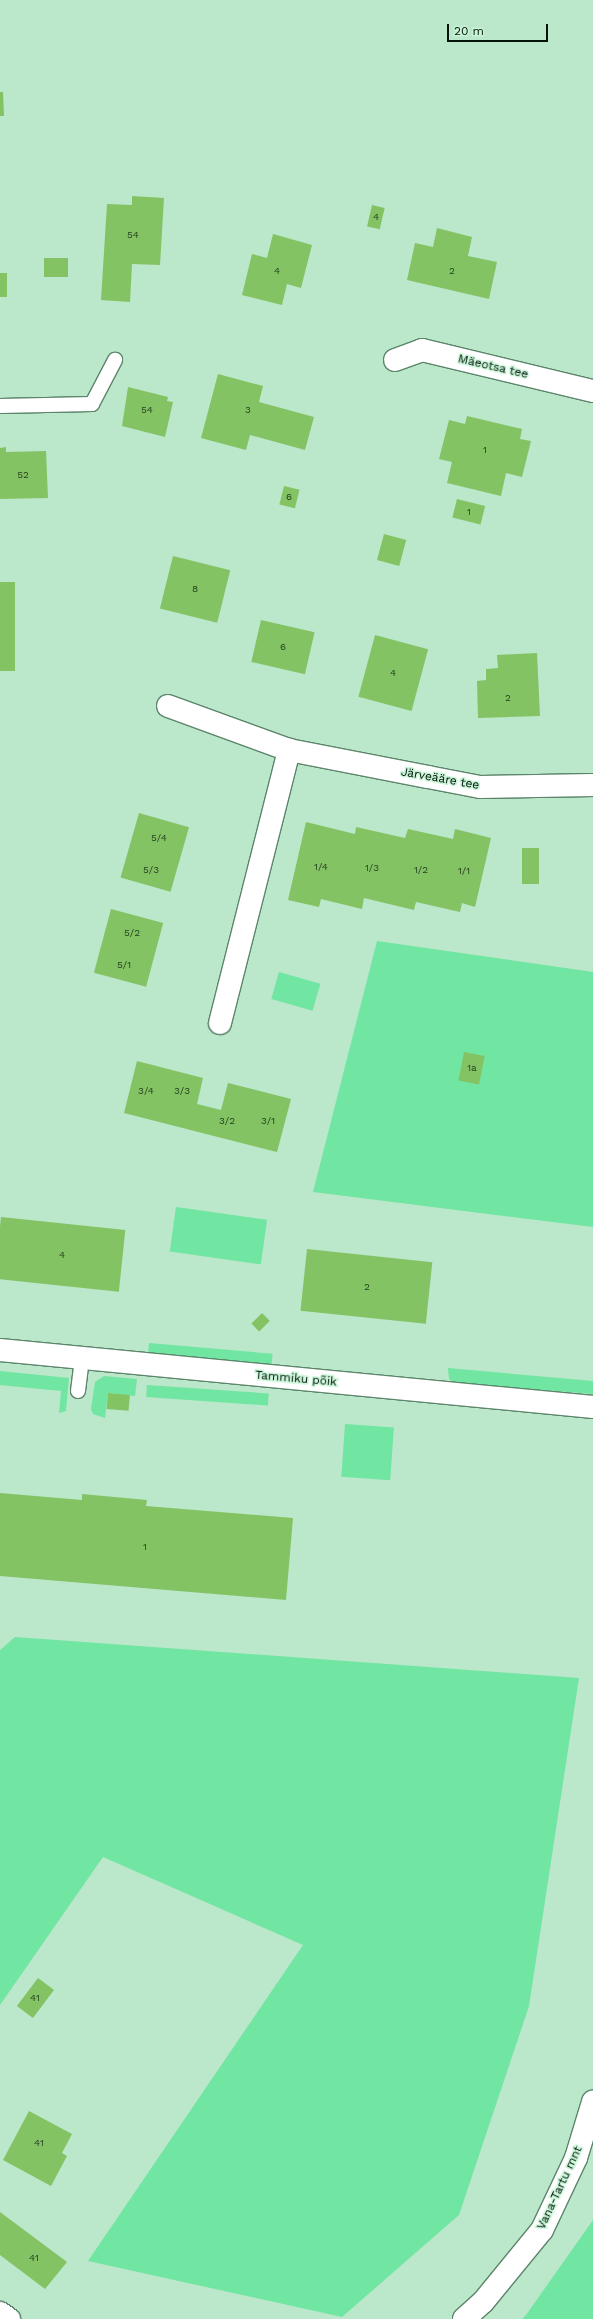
<!DOCTYPE html>
<meta charset="utf-8">
<style>
body{margin:0}
#map{position:relative;width:593px;height:2319px;overflow:hidden;background:#bbe7ca;font-family:"Work Sans",sans-serif}
div>[style]{position:absolute}
.green>*{inset:0;background:#71e5a2;transform-origin:0 0}
.building>*{inset:0;background:#83c364;transform-origin:0 0}
.roads{filter:drop-shadow(1px 0 #5c856b) drop-shadow(-1px 0 #5c856b) drop-shadow(0 1px #5c856b) drop-shadow(0 -1px #5c856b)}
.service>*{height:14px;margin:-7px;padding:0 7px;transform-origin:7px;border-radius:7px;background:#fff}
.minor>*{height:22px;margin:-11px;padding:0 11px;transform-origin:11px;border-radius:11px;background:#fff}
.tertiary>*{height:22px;margin:-11px;padding:0 11px;transform-origin:11px;border-radius:11px;background:#fff}
span{translate:-50% -50%;white-space:nowrap;text-align:center;line-height:1.15;-webkit-text-stroke:3px #c8f5d7;paint-order:stroke}
.number-label{font-size:10px;color:#244020}
.number-label span{-webkit-text-stroke-width:0}
.street-label{font-size:12px;color:#04140a}
.scale{position:absolute;left:447px;top:24px;width:101px;height:18px;box-sizing:border-box;border:2px solid #04140a;border-top:0;padding-left:5px;font-size:12px;line-height:14px;white-space:nowrap;color:#04140a;-webkit-text-stroke:3px #c8f5d7;paint-order:stroke}
</style>
<div id="map">
<div class="green">
<i style="clip-path:polygon(377px 941px,593px 972px,593px 1227px,313px 1192px)"></i>
<i style="left:279px;top:972px;width:43px;height:28px;rotate:16deg"></i>
<i style="left:176px;top:1207px;width:92px;height:45px;rotate:8deg"></i>
<i style="left:149px;top:1343px;width:124px;height:13px;rotate:5deg"></i>
<i style="clip-path:polygon(448px 1368px,593px 1381px,593px 1394px,455px 1383px,449px 1379px)"></i>
<i style="clip-path:polygon(0 1371px,69px 1378px,66px 1411px,59px 1413px,61px 1391px,0 1385px)"></i>
<i style="clip-path:polygon(104px 1376px,137px 1379px,135px 1396px,108px 1393px,105px 1418px,93px 1414px,91px 1409px,95px 1382px)"></i>
<i style="left:147px;top:1385px;width:122px;height:12px;rotate:4deg"></i>
<i style="left:345px;top:1424px;width:49px;height:53px;rotate:4deg"></i>
<i style="clip-path:polygon(15px 1637px,579px 1678px,529px 2006px,459px 2215px,342px 2317px,88px 2261px,303px 1945px,103px 1857px,0 2005px,0 1650px)"></i>
<i style="clip-path:polygon(593px 2220px,593px 2319px,522px 2319px,526px 2315px)"></i>
</div>
<div class="building">
<i style="clip-path:polygon(0 92px,3px 92px,4px 116px,0 116px)"></i>
<i style="clip-path:polygon(132px 196px,164px 198px,160px 265px,132px 264px,130px 302px,101px 300px,107px 204px,132px 205px)"></i>
<i style="left:372px;top:205px;width:13px;height:22px;rotate:13deg"></i>
<i style="clip-path:polygon(437px 228px,472px 237px,468px 256px,497px 262px,489px 299px,407px 280px,415px 243px,433px 247px)"></i>
<i style="clip-path:polygon(273px 234px,312px 245px,301px 288px,287px 284px,282px 305px,242px 295px,252px 254px,267px 258px)"></i>
<i style="left:44px;top:258px;width:24px;height:19px"></i>
<i style="left:0;top:273px;width:7px;height:24px"></i>
<i style="clip-path:polygon(218px 374px,263px 386px,259px 402px,314px 417px,305px 450px,250px 435px,246px 450px,201px 438px)"></i>
<i style="clip-path:polygon(128px 387px,168px 397px,167px 401px,173px 402px,165px 437px,122px 426px)"></i>
<i style="clip-path:polygon(467px 416px,522px 429px,520px 439px,531px 441px,522px 477px,506px 473px,501px 496px,447px 483px,452px 462px,439px 459px,449px 420px,465px 424px)"></i>
<i style="clip-path:polygon(6px 447px,6px 452px,46px 451px,48px 498px,0 499px,0 448px)"></i>
<i style="left:284px;top:486px;width:16px;height:19px;rotate:14deg"></i>
<i style="left:457px;top:499px;width:29px;height:19px;rotate:14deg"></i>
<i style="left:384px;top:534px;width:23px;height:27px;rotate:15deg"></i>
<i style="left:173px;top:556px;width:59px;height:54px;rotate:14deg"></i>
<i style="left:0;top:582px;width:15px;height:89px"></i>
<i style="left:261px;top:620px;width:55px;height:43px;rotate:13deg"></i>
<i style="left:375px;top:635px;width:55px;height:64px;rotate:15deg"></i>
<i style="clip-path:polygon(537px 653px,540px 716px,478px 718px,477px 681px,486px 680px,486px 669px,498px 668px,497px 655px)"></i>
<i style="left:139px;top:813px;width:52px;height:67px;rotate:16deg"></i>
<i style="clip-path:polygon(306px 822px,355px 834px,356px 827px,405px 838px,408px 829px,453px 839px,455px 829px,491px 838px,475px 907px,462px 903px,460px 912px,416px 902px,414px 910px,364px 898px,362px 909px,321px 899px,319px 907px,288px 900px)"></i>
<i style="left:522px;top:848px;width:17px;height:36px"></i>
<i style="left:111px;top:909px;width:54px;height:66px;rotate:15deg"></i>
<i style="left:464px;top:1052px;width:21px;height:29px;rotate:11deg"></i>
<i style="clip-path:polygon(137px 1061px,203px 1078px,197px 1104px,221px 1110px,228px 1083px,291px 1099px,277px 1152px,124px 1113px)"></i>
<i style="left:1px;top:1217px;width:125px;height:62px;rotate:6deg"></i>
<i style="left:307px;top:1249px;width:126px;height:62px;rotate:6deg"></i>
<i style="left:262px;top:1313px;width:11px;height:15px;rotate:45deg"></i>
<i style="left:108px;top:1393px;width:22px;height:16px;rotate:5deg"></i>
<i style="clip-path:polygon(0 1493px,82px 1500px,82px 1494px,147px 1500px,146px 1506px,293px 1518px,286px 1600px,0 1576px)"></i>
<i style="left:38px;top:1978px;width:20px;height:35px;rotate:37deg"></i>
<i style="clip-path:polygon(29px 2111px,72px 2134px,62px 2153px,67px 2156px,51px 2186px,3px 2160px)"></i>
<i style="clip-path:polygon(0 2212px,67px 2262px,45px 2289px,0 2255px)"></i>
</div>
<div class="roads">
<div class="service">
<i style="left:0;top:406px;width:92px;rotate:-1.2deg"></i>
<i style="left:92px;top:404px;width:50px;rotate:-62.4deg"></i>
<i style="left:78px;top:1391px;width:31px;rotate:-83deg"></i>
</div>
<div class="minor">
<i style="left:395px;top:360px;width:29px;rotate:-20deg"></i>
<i style="left:422px;top:350px;width:176px;rotate:13.5deg"></i>
<i style="left:168px;top:706px;width:129px;rotate:20deg"></i>
<i style="left:289px;top:750px;width:142px;rotate:11deg"></i>
<i style="left:428px;top:777px;width:53px;rotate:10.9deg"></i>
<i style="left:480px;top:787px;width:113px;rotate:-1deg"></i>
<i style="left:220px;top:1023px;width:282px;rotate:-75.8deg"></i>
<i style="left:0;top:1350px;width:596px;rotate:5.49deg"></i>
<i style="left:0;top:2313px;width:11px;rotate:34deg"></i>
</div>
<div class="tertiary">
<i style="left:464px;top:2319px;width:25px;rotate:-42deg"></i>
<i style="left:483px;top:2302px;width:93px;rotate:-50.7deg"></i>
<i style="left:542px;top:2230px;width:80px;rotate:-64.7deg"></i>
<i style="left:576px;top:2158px;width:59px;rotate:-73.1deg"></i>
</div>
</div>
<div class="number-label">
<span style="left:376px;top:217px">4</span>
<span style="left:133px;top:235px">54</span>
<span style="left:277px;top:271px">4</span>
<span style="left:452px;top:271px">2</span>
<span style="left:147px;top:410px">54</span>
<span style="left:248px;top:410px">3</span>
<span style="left:485px;top:450px">1</span>
<span style="left:23px;top:475px">52</span>
<span style="left:289px;top:497px">6</span>
<span style="left:469px;top:512px">1</span>
<span style="left:195px;top:589px">8</span>
<span style="left:283px;top:647px">6</span>
<span style="left:393px;top:673px">4</span>
<span style="left:508px;top:698px">2</span>
<span style="left:159px;top:838px">5/4</span>
<span style="left:321px;top:867px">1/4</span>
<span style="left:372px;top:868px">1/3</span>
<span style="left:151px;top:870px">5/3</span>
<span style="left:421px;top:870px">1/2</span>
<span style="left:464px;top:871px">1/1</span>
<span style="left:132px;top:933px">5/2</span>
<span style="left:124px;top:965px">5/1</span>
<span style="left:472px;top:1068px">1a</span>
<span style="left:146px;top:1091px">3/4</span>
<span style="left:182px;top:1091px">3/3</span>
<span style="left:227px;top:1121px">3/2</span>
<span style="left:268px;top:1121px">3/1</span>
<span style="left:62px;top:1255px">4</span>
<span style="left:367px;top:1287px">2</span>
<span style="left:145px;top:1547px">1</span>
<span style="left:35px;top:1998px">41</span>
<span style="left:39px;top:2143px">41</span>
<span style="left:34px;top:2258px">41</span>
</div>
<div class="street-label">
<span style="left:493px;top:367px;rotate:13deg">Mäeotsa tee</span>
<span style="left:440px;top:779px;rotate:10deg">Järveääre tee</span>
<span style="left:296px;top:1379px;rotate:5deg">Tammiku põik</span>
<span style="left:560px;top:2188px;rotate:-65deg">Vana-Tartu mnt</span>
</div>
<div class="scale">20 m</div>
</div>
